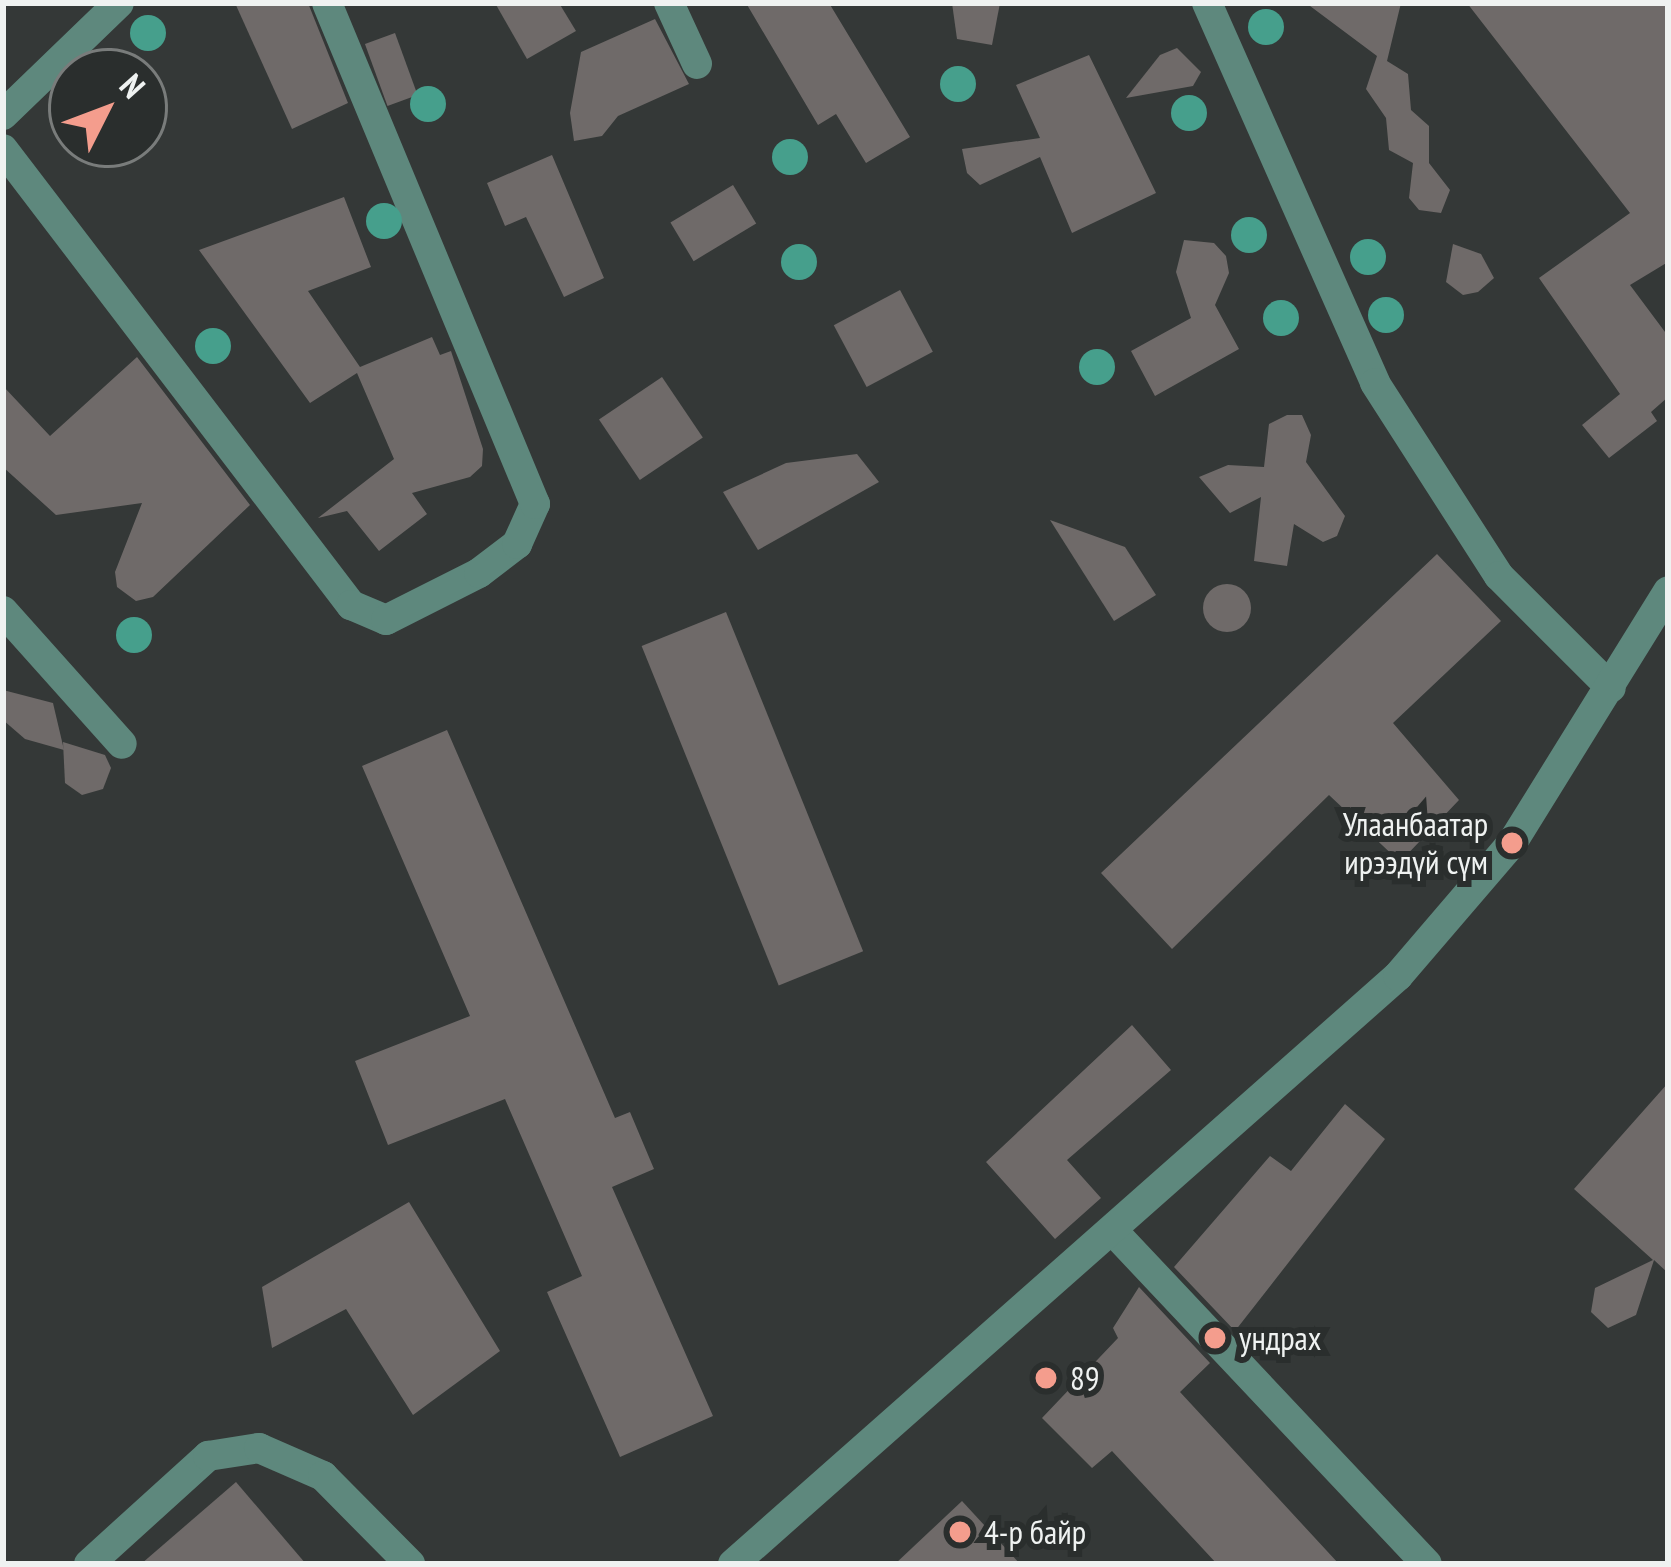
<!DOCTYPE html>
<meta charset="utf-8">
<style>
body{margin:0}
#map{position:relative;width:1671px;height:1567px;overflow:hidden;background:#343837;font-family:"PT Sans Narrow",sans-serif}
div>[style]{position:absolute}
.building>*{inset:0;background:#6f6a69;transform-origin:0 0}
.round{border-radius:50%}
.minor>*{height:30px;margin:-15px;padding:0 15px;transform-origin:15px;border-radius:15px;background:#5e887d}
.trees>*{width:36px;height:36px;margin:-18px;border-radius:50%;background:#469f8c}
.dots>*{width:33px;height:33px;translate:-50% -50%;box-sizing:border-box;border:6px solid #2a2e2d;border-radius:50%}
span{translate:-50% -50%;white-space:nowrap;text-align:center;line-height:1.15;-webkit-text-stroke:12px #2a2e2d;paint-order:stroke}
.poi-label{font-size:33px;color:#eff2f1}
.right{translate:-100% -50%;text-align:right}
.left{translate:0 -50%;text-align:left}
.frame{position:absolute;inset:0;border:6px solid #eff2f1;pointer-events:none}
.north{position:absolute;left:48px;top:48px;width:120px;height:120px;box-sizing:border-box;background:#2a2e2d;border:3px solid #797c7b;border-radius:50%;rotate:48deg;font-size:33px;font-weight:700;line-height:48px;text-align:center;color:#eff2f1}
.north::after{content:'';display:block;margin:auto;width:42px;height:54px;background:#f49d8d;clip-path:polygon(50% 0,100% 100%,50% 72%,0 100%)}
</style>
<div id="map">
<div class="building">
<i style="clip-path:polygon(235px 3px,308px 3px,348px 103px,292px 129px)"></i>
<i style="clip-path:polygon(495px 3px,559px 3px,576px 31px,527px 59px)"></i>
<i style="clip-path:polygon(746px 3px,829px 3px,910px 137px,866px 163px,836px 114px,818px 125px)"></i>
<i style="clip-path:polygon(952px 3px,1000px 3px,992px 45px,957px 39px)"></i>
<i style="clip-path:polygon(1306px 3px,1401px 3px,1387px 61px,1408px 74px,1411px 110px,1429px 126px,1429px 163px,1450px 190px,1441px 213px,1419px 210px,1409px 198px,1413px 163px,1389px 150px,1386px 118px,1366px 89px,1377px 56px)"></i>
<i style="clip-path:polygon(1467px 3px,1668px 3px,1668px 262px,1630px 285px,1668px 336px,1668px 397px,1651px 412px,1657px 421px,1609px 458px,1582px 425px,1620px 394px,1539px 278px,1630px 213px)"></i>
<i style="clip-path:polygon(655px 19px,689px 84px,618px 116px,602px 136px,574px 141px,570px 113px,581px 52px)"></i>
<i style="left:395px;top:33px;width:66px;height:32px;rotate:70deg"></i>
<i style="clip-path:polygon(1177px 48px,1201px 72px,1193px 86px,1126px 98px,1160px 55px)"></i>
<i style="clip-path:polygon(1089px 55px,1156px 193px,1072px 233px,1040px 157px,980px 185px,967px 173px,962px 149px,1040px 138px,1016px 85px)"></i>
<i style="clip-path:polygon(552px 155px,604px 278px,564px 297px,526px 217px,505px 226px,487px 183px)"></i>
<i style="left:733px;top:185px;width:45px;height:73px;rotate:59deg"></i>
<i style="clip-path:polygon(344px 197px,371px 267px,308px 291px,360px 367px,432px 337px,440px 355px,451px 351px,483px 449px,482px 466px,470px 477px,412px 493px,427px 514px,379px 551px,347px 511px,318px 518px,394px 459px,357px 373px,310px 403px,199px 250px)"></i>
<i style="clip-path:polygon(1184px 240px,1214px 243px,1226px 256px,1229px 273px,1215px 305px,1239px 349px,1155px 396px,1131px 351px,1191px 318px,1176px 272px)"></i>
<i style="clip-path:polygon(1453px 244px,1481px 254px,1494px 278px,1478px 292px,1463px 295px,1446px 282px)"></i>
<i style="left:900px;top:290px;width:70px;height:75px;rotate:62deg"></i>
<i style="clip-path:polygon(137px 357px,250px 505px,153px 597px,136px 601px,117px 587px,115px 572px,142px 503px,56px 515px,3px 467px,3px 386px,50px 436px)"></i>
<i style="left:662px;top:377px;width:73px;height:76px;rotate:56deg"></i>
<i style="clip-path:polygon(1287px 415px,1302px 415px,1311px 435px,1306px 462px,1345px 516px,1337px 536px,1323px 542px,1294px 524px,1287px 566px,1254px 561px,1261px 497px,1230px 513px,1199px 477px,1228px 465px,1264px 467px,1269px 424px)"></i>
<i style="clip-path:polygon(857px 454px,879px 482px,758px 550px,723px 492px,786px 463px)"></i>
<i style="clip-path:polygon(1050px 520px,1125px 547px,1156px 595px,1114px 621px)"></i>
<i style="clip-path:polygon(1437px 554px,1501px 621px,1393px 723px,1459px 800px,1400px 862px,1329px 795px,1172px 949px,1101px 873px)"></i>
<i class="round" style="left:1203px;top:584px;width:48px;height:48px"></i>
<i style="left:726px;top:612px;width:366px;height:91px;rotate:68deg"></i>
<i style="clip-path:polygon(3px 690px,53px 703px,64px 750px,25px 739px,3px 720px)"></i>
<i style="clip-path:polygon(447px 730px,615px 1118px,630px 1112px,654px 1169px,612px 1187px,713px 1416px,620px 1457px,547px 1292px,582px 1276px,505px 1099px,388px 1145px,355px 1061px,470px 1016px,362px 766px)"></i>
<i style="clip-path:polygon(63px 742px,105px 755px,111px 768px,103px 789px,82px 795px,65px 783px)"></i>
<i style="clip-path:polygon(1132px 1025px,1171px 1070px,1067px 1160px,1101px 1198px,1055px 1239px,986px 1162px)"></i>
<i style="clip-path:polygon(1668px 1083px,1668px 1273px,1654px 1260px,1636px 1315px,1608px 1328px,1591px 1312px,1595px 1288px,1653px 1260px,1574px 1189px)"></i>
<i style="clip-path:polygon(1345px 1104px,1385px 1139px,1235px 1331px,1174px 1267px,1270px 1156px,1291px 1171px)"></i>
<i style="clip-path:polygon(409px 1202px,500px 1351px,413px 1415px,346px 1309px,272px 1348px,262px 1287px)"></i>
<i style="clip-path:polygon(1139px 1287px,1210px 1363px,1180px 1392px,1339px 1564px,1217px 1564px,1112px 1451px,1092px 1468px,1042px 1418px,1118px 1338px,1113px 1328px)"></i>
<i style="clip-path:polygon(236px 1482px,306px 1564px,141px 1564px)"></i>
<i style="clip-path:polygon(962px 1501px,1020px 1564px,895px 1564px)"></i>
</div>
<div class="minor">
<i style="left:669px;top:3px;width:67px;rotate:65.3deg"></i>
<i style="left:1207px;top:3px;width:415px;rotate:66.1deg"></i>
<i style="left:1375px;top:383px;width:229px;rotate:57.3deg"></i>
<i style="left:1499px;top:576px;width:158px;rotate:45deg"></i>
<i style="left:3px;top:115px;width:161px;rotate:-44deg"></i>
<i style="left:3px;top:149px;width:574px;rotate:52.65deg"></i>
<i style="left:351px;top:605px;width:38px;rotate:23deg"></i>
<i style="left:386px;top:620px;width:104px;rotate:-26.8deg"></i>
<i style="left:479px;top:573px;width:48px;rotate:-37.3deg"></i>
<i style="left:517px;top:544px;width:44px;rotate:-65.8deg"></i>
<i style="left:535px;top:504px;width:542px;rotate:-112.55deg"></i>
<i style="left:3px;top:611px;width:178px;rotate:48.2deg"></i>
<i style="left:1114px;top:1232px;width:456px;rotate:46.7deg"></i>
<i style="left:89px;top:1564px;width:161px;rotate:-42.2deg"></i>
<i style="left:208px;top:1456px;width:52px;rotate:-8.9deg"></i>
<i style="left:259px;top:1448px;width:70px;rotate:23.6deg"></i>
<i style="left:323px;top:1476px;width:124px;rotate:45.3deg"></i>
<i style="left:733px;top:1564px;width:888px;rotate:-41.48deg"></i>
<i style="left:1398px;top:976px;width:175px;rotate:-49.4deg"></i>
<i style="left:1512px;top:843px;width:296px;rotate:-58.2deg"></i>
</div>
<div class="trees">
<i style="left:1266px;top:27px"></i>
<i style="left:148px;top:33px"></i>
<i style="left:958px;top:84px"></i>
<i style="left:428px;top:104px"></i>
<i style="left:1189px;top:113px"></i>
<i style="left:790px;top:157px"></i>
<i style="left:384px;top:221px"></i>
<i style="left:1249px;top:235px"></i>
<i style="left:1368px;top:257px"></i>
<i style="left:799px;top:262px"></i>
<i style="left:1386px;top:315px"></i>
<i style="left:1281px;top:318px"></i>
<i style="left:213px;top:346px"></i>
<i style="left:1097px;top:367px"></i>
<i style="left:134px;top:635px"></i>
</div>
<div class="dots">
<i style="left:1512px;top:843px;background:#f49d8d"></i>
<i style="left:1215px;top:1338px;background:#f49d8d"></i>
<i style="left:1046px;top:1378px;background:#f49d8d"></i>
<i style="left:960px;top:1532px;background:#f49d8d"></i>
</div>
<div class="poi-label">
<span class="right" style="left:1488px;top:843px">Улаанбаатар<br>ирээдүй сүм</span>
<span class="left" style="left:1239px;top:1338px">ундрах</span>
<span class="left" style="left:1070px;top:1378px">89</span>
<span class="left" style="left:984px;top:1532px">4-р байр</span>
</div>
<div class="frame"></div>
<div class="north">N</div>
</div>
